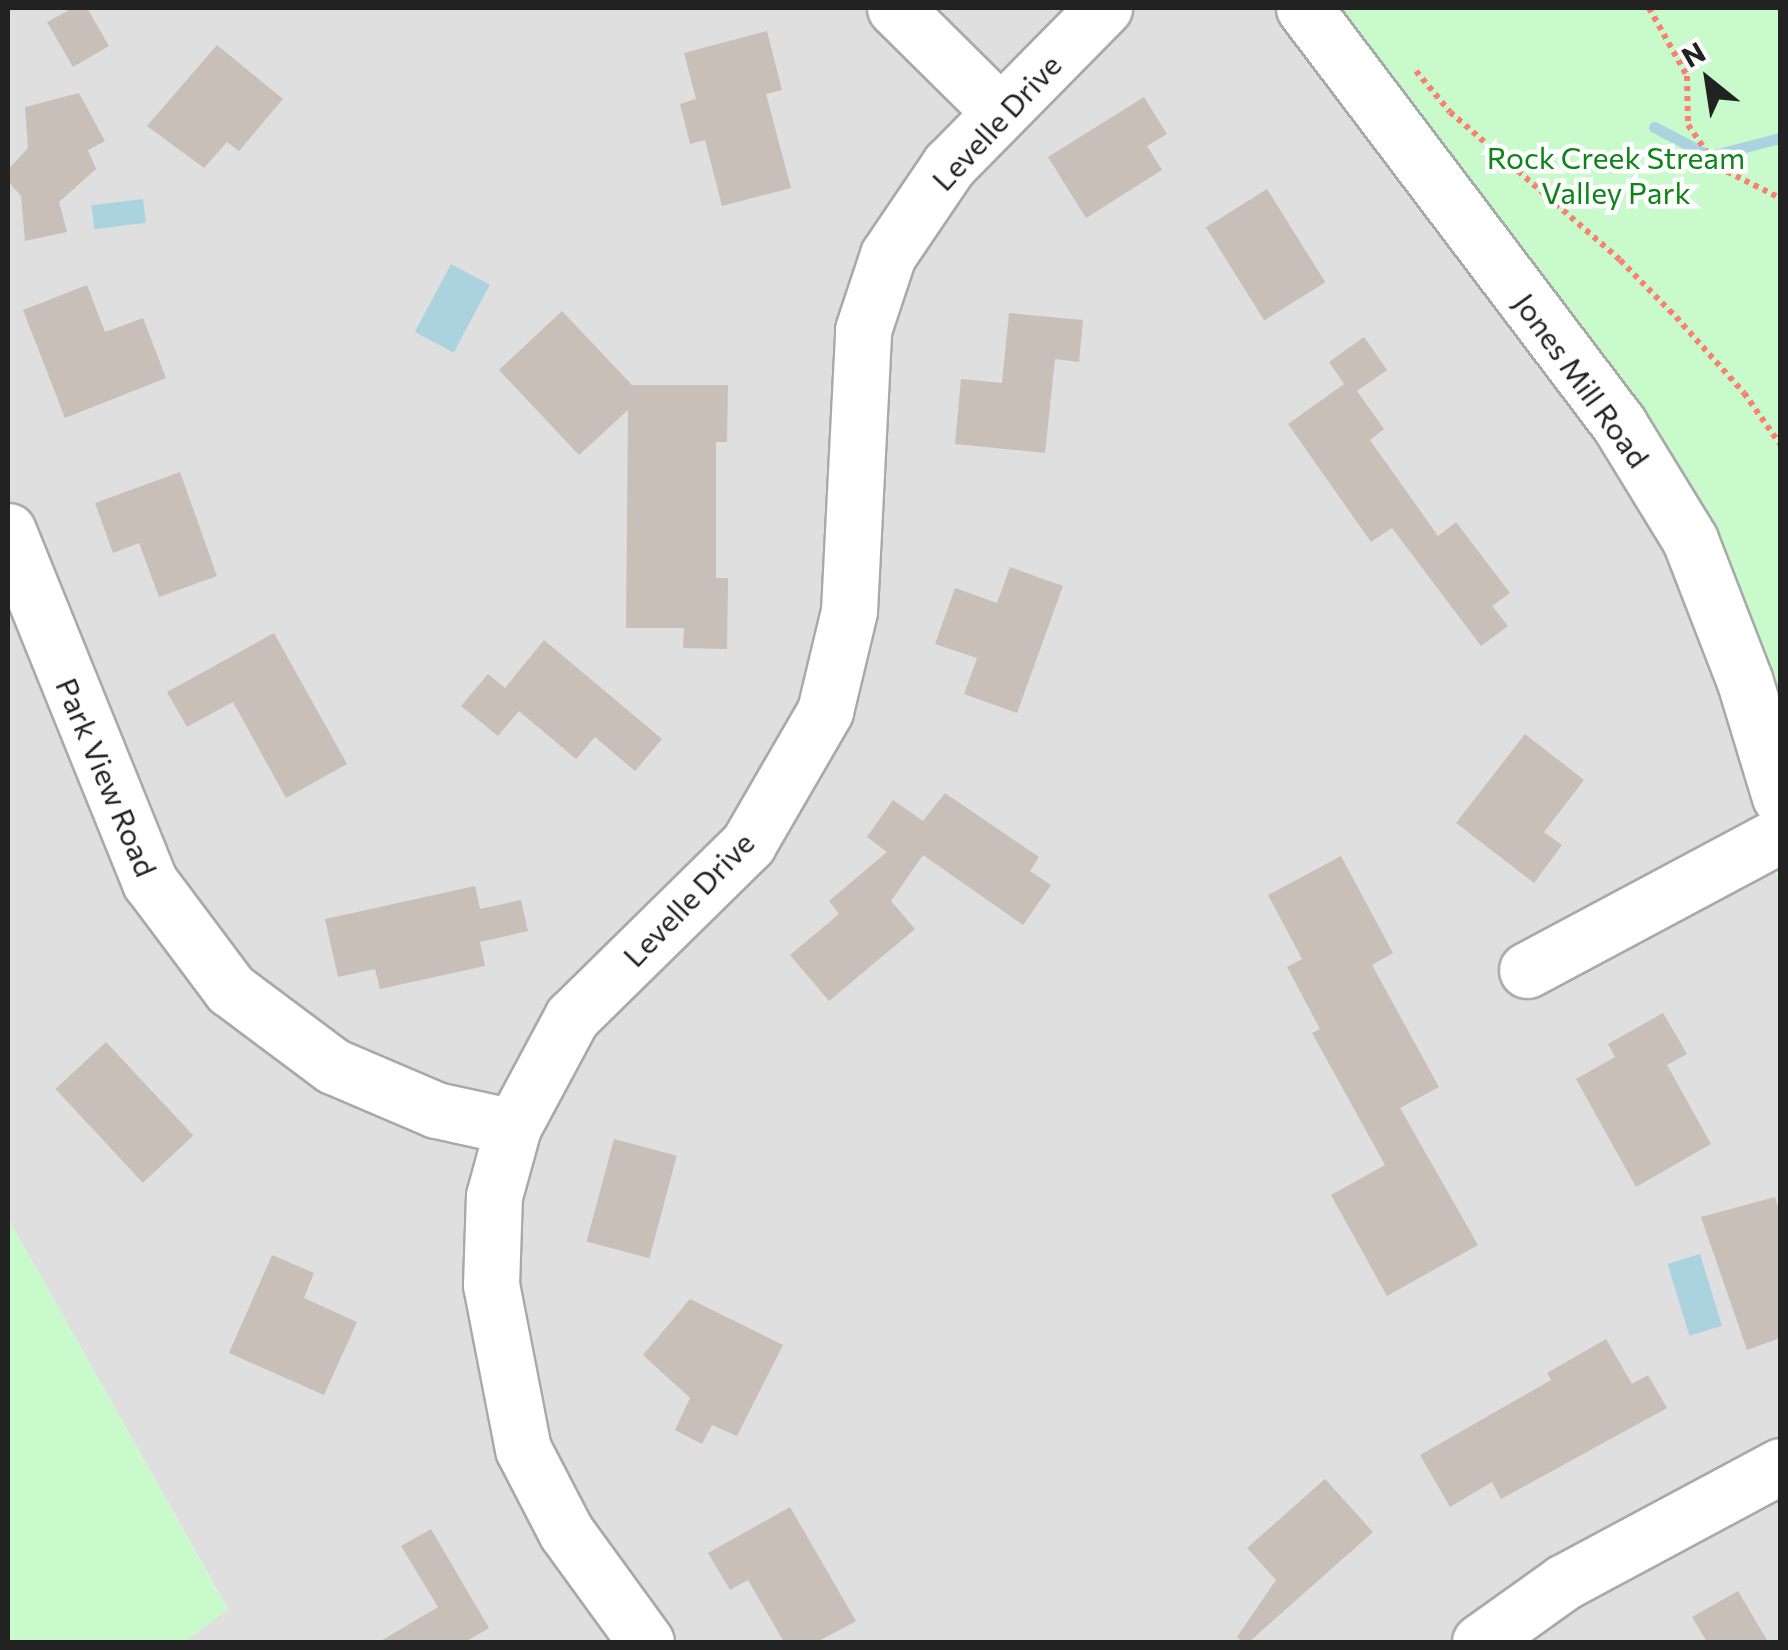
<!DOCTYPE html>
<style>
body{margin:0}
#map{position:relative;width:1788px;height:1650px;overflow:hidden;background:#f2efe9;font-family:Commissioner,sans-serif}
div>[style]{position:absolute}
.residential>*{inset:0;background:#e0dfdf}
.park>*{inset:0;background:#c8facc}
.water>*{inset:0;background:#aad3df;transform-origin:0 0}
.stream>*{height:11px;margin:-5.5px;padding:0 5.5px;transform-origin:5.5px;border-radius:5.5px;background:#aad3df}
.building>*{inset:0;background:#c7bfb8;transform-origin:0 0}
.path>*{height:6px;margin-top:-3px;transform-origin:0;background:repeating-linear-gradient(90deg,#fa8072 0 5px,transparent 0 10px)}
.roads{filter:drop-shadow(2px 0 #a9a9a9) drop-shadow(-2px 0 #a9a9a9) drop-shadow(0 2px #a9a9a9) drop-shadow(0 -2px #a9a9a9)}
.minor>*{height:55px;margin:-27.5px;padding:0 27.5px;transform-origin:27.5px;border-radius:27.5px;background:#fff}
span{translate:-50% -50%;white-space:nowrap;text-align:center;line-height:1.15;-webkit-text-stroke:9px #fff;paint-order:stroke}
.street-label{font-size:30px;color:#222}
.park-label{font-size:30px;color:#0c8416}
.frame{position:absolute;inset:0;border:10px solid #222;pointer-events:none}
.north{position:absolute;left:1658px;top:30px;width:100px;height:100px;-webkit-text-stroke:8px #fff;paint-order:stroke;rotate:330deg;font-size:28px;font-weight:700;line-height:40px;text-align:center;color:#222}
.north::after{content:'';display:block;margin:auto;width:35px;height:45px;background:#222;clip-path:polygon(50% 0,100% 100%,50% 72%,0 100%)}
</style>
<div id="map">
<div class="residential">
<i style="clip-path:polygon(8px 8px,1283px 8px,1683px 541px,1780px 888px,1780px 1642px,184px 1642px,228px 1609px,8px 1218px)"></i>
</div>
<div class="park">
<i style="clip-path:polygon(1283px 8px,1780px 8px,1780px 888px,1683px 541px)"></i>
<i style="clip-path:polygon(8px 1218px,228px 1610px,184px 1642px,8px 1642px)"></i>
</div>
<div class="water">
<i style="left:143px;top:199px;width:24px;height:52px;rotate:83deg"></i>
<i style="left:451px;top:264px;width:44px;height:77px;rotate:28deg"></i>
<i style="left:1700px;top:1254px;width:75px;height:34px;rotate:73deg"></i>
</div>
<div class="stream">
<i style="left:1654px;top:127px;width:63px;rotate:27.4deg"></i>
<i style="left:1710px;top:156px;width:72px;rotate:-14.4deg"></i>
</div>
<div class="building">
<i style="clip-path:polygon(73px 8px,87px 8px,109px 46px,73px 67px,47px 22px)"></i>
<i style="clip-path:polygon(767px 31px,782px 90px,766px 94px,791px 188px,722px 206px,705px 140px,690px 144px,680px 104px,696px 99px,684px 53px)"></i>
<i style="clip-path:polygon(217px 45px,283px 99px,239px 151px,227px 142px,204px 168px,147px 126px)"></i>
<i style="clip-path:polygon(79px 93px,105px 141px,88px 150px,96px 169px,59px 202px,67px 232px,25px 241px,21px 196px,8px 181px,8px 170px,28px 148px,25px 107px)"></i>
<i style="clip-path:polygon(1144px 97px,1167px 134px,1147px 146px,1162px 170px,1086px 218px,1048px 157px)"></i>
<i style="left:1267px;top:189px;width:110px;height:72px;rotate:58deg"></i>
<i style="clip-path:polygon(87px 285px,105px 332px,143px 318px,166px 378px,65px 418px,23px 310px)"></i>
<i style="clip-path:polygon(562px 311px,632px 385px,728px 385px,727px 442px,716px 442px,716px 578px,728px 578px,727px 649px,683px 648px,684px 628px,626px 628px,628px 410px,579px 455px,499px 370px)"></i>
<i style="clip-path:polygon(1009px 313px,1083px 320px,1079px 362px,1055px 359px,1045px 453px,955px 444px,961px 379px,1002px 383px)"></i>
<i style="clip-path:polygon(1364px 337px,1387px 370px,1357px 391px,1384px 429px,1370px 440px,1438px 536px,1456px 522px,1510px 593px,1492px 606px,1508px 626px,1481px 646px,1392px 528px,1371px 542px,1288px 424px,1344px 384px,1329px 362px)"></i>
<i style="clip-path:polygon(180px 472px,217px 576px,159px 597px,139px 543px,113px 553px,95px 503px)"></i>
<i style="clip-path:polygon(1010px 567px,1063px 586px,1017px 713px,964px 694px,977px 658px,935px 644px,955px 588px,997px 603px)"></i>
<i style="clip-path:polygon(274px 633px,347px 764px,286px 798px,233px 702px,187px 727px,167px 692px)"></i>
<i style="clip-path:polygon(544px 640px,662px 739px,635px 771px,595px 737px,576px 759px,519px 711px,498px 736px,461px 706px,488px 674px,505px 688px)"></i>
<i style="clip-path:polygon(1525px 734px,1584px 780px,1544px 832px,1562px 845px,1534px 883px,1456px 823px)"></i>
<i style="clip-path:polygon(945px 793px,1039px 857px,1030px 871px,1051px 885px,1023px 925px,923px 855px,891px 901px,915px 929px,829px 1001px,790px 955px,839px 914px,829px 901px,887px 852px,867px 837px,893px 800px,923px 821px)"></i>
<i style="clip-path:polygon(1341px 856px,1393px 953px,1372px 965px,1439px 1087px,1400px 1108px,1478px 1245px,1387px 1296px,1331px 1195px,1385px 1165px,1312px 1033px,1320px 1029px,1287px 967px,1302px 959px,1268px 895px)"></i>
<i style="clip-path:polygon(475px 886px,480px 909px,521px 900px,528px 931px,480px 942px,485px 966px,380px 989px,375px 969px,338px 977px,325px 919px)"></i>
<i style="clip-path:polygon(1663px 1013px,1687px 1054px,1667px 1065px,1711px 1144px,1636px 1187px,1576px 1079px,1615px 1057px,1608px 1044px)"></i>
<i style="left:106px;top:1042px;width:128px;height:69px;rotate:47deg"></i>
<i style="left:614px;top:1139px;width:65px;height:106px;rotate:15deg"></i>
<i style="clip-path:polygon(1775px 1197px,1780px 1214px,1780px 1338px,1747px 1350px,1701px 1217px)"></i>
<i style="clip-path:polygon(272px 1255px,314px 1273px,304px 1298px,357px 1322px,324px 1395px,229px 1353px)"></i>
<i style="clip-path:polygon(690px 1299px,783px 1345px,737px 1436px,712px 1425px,702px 1444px,675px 1430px,690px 1398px,643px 1355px)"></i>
<i style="clip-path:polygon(1606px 1339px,1632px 1384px,1648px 1375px,1667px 1408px,1501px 1499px,1492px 1482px,1450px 1507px,1420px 1455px,1551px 1380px,1547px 1373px)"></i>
<i style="clip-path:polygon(1325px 1479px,1373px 1532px,1249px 1642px,1243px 1642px,1237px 1637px,1276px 1580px,1247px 1548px)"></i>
<i style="clip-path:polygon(790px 1507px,856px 1621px,817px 1642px,784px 1642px,748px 1580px,730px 1590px,708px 1553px)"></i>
<i style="clip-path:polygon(431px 1529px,489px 1628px,465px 1642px,379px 1642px,438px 1607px,401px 1546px)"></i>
<i style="clip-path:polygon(1738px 1591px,1768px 1642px,1707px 1642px,1692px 1617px)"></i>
</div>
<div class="path">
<i style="left:1649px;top:8px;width:78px;rotate:60.8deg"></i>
<i style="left:1687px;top:76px;width:49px;rotate:88.8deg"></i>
<i style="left:1688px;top:125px;width:38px;rotate:55deg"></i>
<i style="left:1710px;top:156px;width:14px;rotate:54deg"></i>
<i style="left:1718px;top:167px;width:69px;rotate:26.6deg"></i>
<i style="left:1416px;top:71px;width:53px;rotate:50.3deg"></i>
<i style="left:1450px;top:112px;width:225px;rotate:41deg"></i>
<i style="left:1620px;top:260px;width:80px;rotate:45.5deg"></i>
<i style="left:1676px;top:317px;width:102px;rotate:48.2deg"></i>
<i style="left:1744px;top:393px;width:62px;rotate:54.8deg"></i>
</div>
<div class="roads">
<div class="minor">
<i style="left:895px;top:8px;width:148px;rotate:44.7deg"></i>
<i style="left:1304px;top:8px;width:522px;rotate:52.87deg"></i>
<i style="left:1619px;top:424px;width:136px;rotate:58.5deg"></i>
<i style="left:1690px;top:540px;width:152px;rotate:68.8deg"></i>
<i style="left:1745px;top:682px;width:120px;rotate:73.1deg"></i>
<i style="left:8px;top:531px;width:379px;rotate:68deg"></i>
<i style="left:150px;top:882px;width:134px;rotate:53.2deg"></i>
<i style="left:230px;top:989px;width:129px;rotate:36.8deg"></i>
<i style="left:333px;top:1066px;width:112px;rotate:23.1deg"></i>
<i style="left:436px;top:1110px;width:79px;rotate:12.4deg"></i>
<i style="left:1527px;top:970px;width:287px;rotate:-28.1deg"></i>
<i style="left:646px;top:1642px;width:136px;rotate:-126deg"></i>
<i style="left:566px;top:1532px;width:93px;rotate:-117.4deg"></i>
<i style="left:523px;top:1449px;width:167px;rotate:-101deg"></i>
<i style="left:491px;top:1285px;width:89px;rotate:-88.1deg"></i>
<i style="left:494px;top:1196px;width:72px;rotate:-74.6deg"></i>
<i style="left:513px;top:1127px;width:125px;rotate:-61.8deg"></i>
<i style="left:572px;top:1017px;width:247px;rotate:-44.5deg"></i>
<i style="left:748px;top:844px;width:154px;rotate:-59.9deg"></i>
<i style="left:825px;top:711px;width:103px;rotate:-76.5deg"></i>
<i style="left:849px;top:611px;width:281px;rotate:-87.1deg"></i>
<i style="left:863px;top:330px;width:79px;rotate:-71.6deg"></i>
<i style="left:888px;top:255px;width:109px;rotate:-55.9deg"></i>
<i style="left:949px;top:165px;width:221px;rotate:-45.4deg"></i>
<i style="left:1480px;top:1642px;width:103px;rotate:-35.5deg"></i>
<i style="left:1564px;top:1582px;width:245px;rotate:-28.2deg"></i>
</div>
</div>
<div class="street-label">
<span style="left:996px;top:122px;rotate:-47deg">Levelle Drive</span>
<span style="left:1582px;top:380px;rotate:54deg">Jones Mill Road</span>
<span style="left:107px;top:777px;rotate:67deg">Park View Road</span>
<span style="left:688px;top:899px;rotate:-46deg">Levelle Drive</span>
</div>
<div class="park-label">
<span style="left:1616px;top:174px">Rock Creek Stream<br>Valley Park</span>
</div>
<div class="frame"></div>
<div class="north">N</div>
</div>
